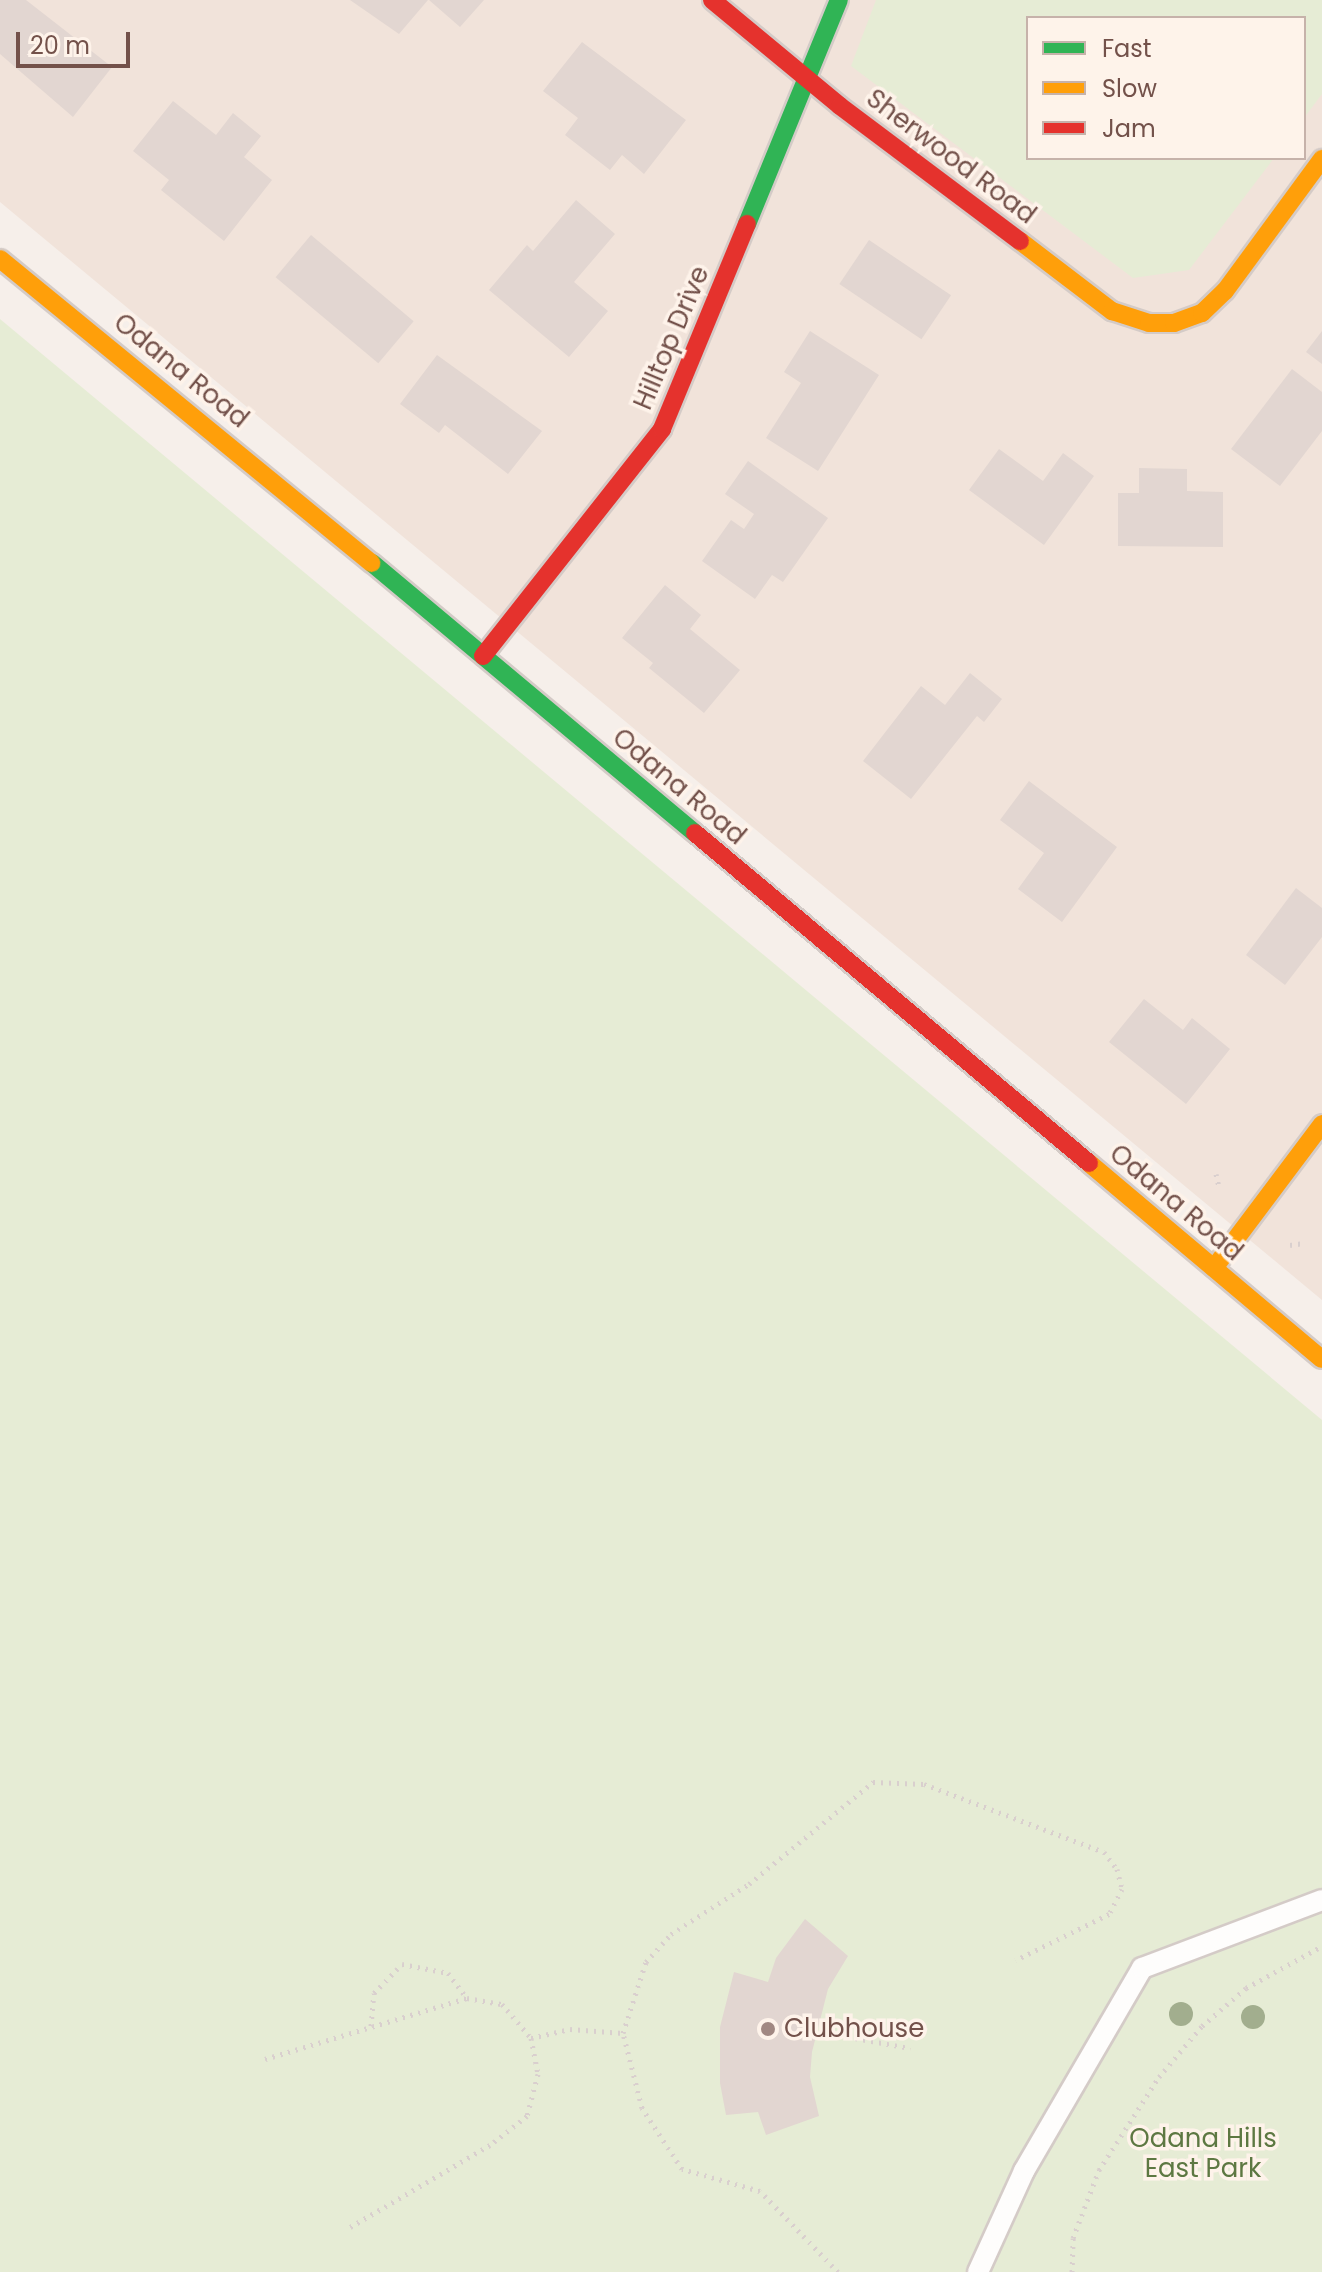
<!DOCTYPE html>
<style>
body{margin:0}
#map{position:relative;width:1322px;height:2272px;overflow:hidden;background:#f6efea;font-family:Poppins,sans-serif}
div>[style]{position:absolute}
.residential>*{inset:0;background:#f1e3da}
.green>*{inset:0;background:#e6ecd5}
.building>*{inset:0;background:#e2d6d1;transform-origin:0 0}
.path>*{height:5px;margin-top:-2.5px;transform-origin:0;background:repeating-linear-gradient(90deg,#d9cfce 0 2px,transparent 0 8px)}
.roads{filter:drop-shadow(2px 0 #d4cbc7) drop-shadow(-2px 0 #d4cbc7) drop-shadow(0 2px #d4cbc7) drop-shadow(0 -2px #d4cbc7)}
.lane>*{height:20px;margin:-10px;padding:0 10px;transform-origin:10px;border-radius:10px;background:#fefdfc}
.fast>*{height:18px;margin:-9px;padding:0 9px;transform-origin:9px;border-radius:9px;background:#30b455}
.slow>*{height:18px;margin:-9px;padding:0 9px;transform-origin:9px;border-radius:9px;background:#ff9f0a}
.jam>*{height:18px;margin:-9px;padding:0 9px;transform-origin:9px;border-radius:9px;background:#e5322d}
.trees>*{width:24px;height:24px;margin:-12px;border-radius:50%;background:#a2ae8e}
.dots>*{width:22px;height:22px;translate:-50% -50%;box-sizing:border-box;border:4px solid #fef3ea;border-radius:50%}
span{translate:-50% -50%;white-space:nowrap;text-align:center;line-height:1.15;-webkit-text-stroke:7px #fef3ea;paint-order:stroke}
.street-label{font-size:26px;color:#73514a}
.poi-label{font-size:26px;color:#73514a}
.left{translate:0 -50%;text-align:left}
.park-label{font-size:26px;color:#5d7842}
.legend{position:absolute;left:1026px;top:16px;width:280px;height:144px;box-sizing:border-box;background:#fef3ea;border:2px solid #c6b2aa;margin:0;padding:10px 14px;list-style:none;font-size:24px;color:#73514a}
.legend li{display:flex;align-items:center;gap:16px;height:40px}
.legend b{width:40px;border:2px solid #c6b2aa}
.scale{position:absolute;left:16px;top:32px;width:114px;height:36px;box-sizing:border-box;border:4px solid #73514a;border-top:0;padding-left:10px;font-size:24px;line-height:28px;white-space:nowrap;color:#73514a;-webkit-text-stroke:6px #fef3ea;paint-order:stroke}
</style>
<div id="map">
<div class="residential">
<i style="clip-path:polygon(evenodd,0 0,1322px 0,1322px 1300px,0 202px,0 0,1028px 18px,1304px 18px,1304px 158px,1028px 158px,1028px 18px)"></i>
</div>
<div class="green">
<i style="clip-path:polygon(876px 0,1322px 0,1322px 94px,1304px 118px,1304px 18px,1028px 18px,1028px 158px,1274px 158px,1189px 270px,1133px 278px,851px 66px)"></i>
<i style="clip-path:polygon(0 319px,1322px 1420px,1322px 2272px,0 2272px)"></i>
</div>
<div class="building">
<i style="clip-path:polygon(0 0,26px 0,112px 67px,73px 117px,0 54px)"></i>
<i style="clip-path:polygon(350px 0,428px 0,399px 34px)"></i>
<i style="clip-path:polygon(429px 0,484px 0,460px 27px)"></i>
<i style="clip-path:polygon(582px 42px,686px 120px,644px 174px,622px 155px,610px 170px,565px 135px,578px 118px,543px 91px)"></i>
<i style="clip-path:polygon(173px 101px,216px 135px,233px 113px,261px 136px,244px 157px,272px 180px,224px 241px,161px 190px,169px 180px,133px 151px)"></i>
<i style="clip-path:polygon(576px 200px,615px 234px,574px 282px,608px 311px,569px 357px,489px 290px,527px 245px,533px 251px)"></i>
<i style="left:311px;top:235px;width:134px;height:55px;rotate:40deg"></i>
<i style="left:869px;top:240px;width:99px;height:53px;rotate:34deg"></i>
<i style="clip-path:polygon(810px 331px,879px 375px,818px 471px,766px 438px,801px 383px,784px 372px)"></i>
<i style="clip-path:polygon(1322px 331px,1322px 364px,1306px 352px)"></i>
<i style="clip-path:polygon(437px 355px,542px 431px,508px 474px,445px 425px,439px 433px,400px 404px)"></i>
<i style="clip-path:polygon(1292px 369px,1322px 392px,1322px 431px,1280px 486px,1231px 449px)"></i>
<i style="clip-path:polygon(999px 449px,1043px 481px,1063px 453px,1094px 476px,1044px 545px,969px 490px)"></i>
<i style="clip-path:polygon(748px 461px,828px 518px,783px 582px,772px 575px,755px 599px,702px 561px,731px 520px,744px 529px,754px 514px,725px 494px)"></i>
<i style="clip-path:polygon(1139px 468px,1187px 469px,1187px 491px,1223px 492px,1223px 547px,1118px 546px,1118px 493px,1139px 493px)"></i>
<i style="clip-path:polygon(665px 585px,701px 615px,690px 629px,740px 670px,704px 713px,649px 668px,653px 663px,622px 638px)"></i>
<i style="clip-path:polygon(970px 673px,1002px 699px,984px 722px,977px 716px,911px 799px,863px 761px,921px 686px,945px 705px)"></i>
<i style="clip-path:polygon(1029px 781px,1117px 847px,1062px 922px,1018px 889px,1044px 853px,1000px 820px)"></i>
<i style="clip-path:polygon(1296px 888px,1322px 908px,1322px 937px,1285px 985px,1246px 955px)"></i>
<i style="clip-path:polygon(1144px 999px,1183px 1030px,1192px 1018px,1230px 1049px,1186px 1104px,1109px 1042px)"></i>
<i style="clip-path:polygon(805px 1919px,848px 1956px,828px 1989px,812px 2052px,810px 2077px,819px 2116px,766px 2135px,758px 2112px,726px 2115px,720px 2083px,720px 2027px,734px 1972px,768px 1982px,776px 1958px)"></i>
</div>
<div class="path">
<i style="left:1216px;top:1174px;width:13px;rotate:77deg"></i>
<i style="left:1290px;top:1245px;width:14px;rotate:-8deg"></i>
<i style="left:371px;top:2026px;width:33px;rotate:-85deg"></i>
<i style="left:374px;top:1993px;width:40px;rotate:-46deg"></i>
<i style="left:402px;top:1964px;width:47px;rotate:11.1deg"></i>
<i style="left:448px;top:1973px;width:31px;rotate:53deg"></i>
<i style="left:816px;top:2031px;width:96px;rotate:10.3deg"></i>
<i style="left:531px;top:2038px;width:40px;rotate:-13deg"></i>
<i style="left:570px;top:2029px;width:53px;rotate:4.3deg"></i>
<i style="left:265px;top:2059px;width:211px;rotate:-16.8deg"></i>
<i style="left:467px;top:1998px;width:36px;rotate:10deg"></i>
<i style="left:502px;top:2004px;width:45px;rotate:49.5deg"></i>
<i style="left:531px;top:2038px;width:37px;rotate:79deg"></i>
<i style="left:538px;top:2074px;width:43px;rotate:104.7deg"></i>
<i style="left:527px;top:2116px;width:47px;rotate:141.9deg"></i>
<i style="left:490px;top:2145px;width:162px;rotate:149.6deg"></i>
<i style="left:838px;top:2272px;width:112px;rotate:-133.9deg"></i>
<i style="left:760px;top:2191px;width:81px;rotate:-164.2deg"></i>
<i style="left:682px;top:2169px;width:73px;rotate:-123.3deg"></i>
<i style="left:642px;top:2108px;width:77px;rotate:-104.2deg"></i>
<i style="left:623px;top:2033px;width:75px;rotate:-72.1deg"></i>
<i style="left:646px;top:1962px;width:38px;rotate:-48deg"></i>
<i style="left:671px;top:1934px;width:93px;rotate:-32.7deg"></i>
<i style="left:749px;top:1884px;width:161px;rotate:-39.4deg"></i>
<i style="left:873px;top:1782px;width:51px;rotate:2.2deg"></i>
<i style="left:924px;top:1784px;width:192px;rotate:20.7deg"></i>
<i style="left:1104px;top:1852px;width:21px;rotate:53deg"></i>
<i style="left:1117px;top:1869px;width:21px;rotate:76deg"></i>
<i style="left:1122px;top:1889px;width:28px;rotate:117deg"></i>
<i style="left:1109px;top:1914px;width:104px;rotate:153.7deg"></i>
<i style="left:1072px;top:2272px;width:34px;rotate:-88deg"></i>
<i style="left:1073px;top:2238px;width:73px;rotate:-69.1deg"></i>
<i style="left:1099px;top:2170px;width:111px;rotate:-57.2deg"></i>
<i style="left:1159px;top:2077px;width:67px;rotate:-49.9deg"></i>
<i style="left:1202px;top:2026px;width:58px;rotate:-40.8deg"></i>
<i style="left:1246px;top:1988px;width:87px;rotate:-28.9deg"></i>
</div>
<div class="roads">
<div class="lane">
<i style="left:978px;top:2272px;width:111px;rotate:-65.5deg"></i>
<i style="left:1024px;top:2171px;width:235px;rotate:-59.8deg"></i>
<i style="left:1142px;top:1968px;width:192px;rotate:-20.7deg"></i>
</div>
<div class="fast">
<i style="left:747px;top:224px;width:242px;rotate:-67.7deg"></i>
<i style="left:372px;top:563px;width:421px;rotate:39.9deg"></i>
</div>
<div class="slow">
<i style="left:1020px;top:241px;width:116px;rotate:37.3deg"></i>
<i style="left:1112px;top:311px;width:39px;rotate:18deg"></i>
<i style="left:1149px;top:323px;width:25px"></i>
<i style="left:1174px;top:323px;width:30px;rotate:-20deg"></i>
<i style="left:1202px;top:313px;width:32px;rotate:-44deg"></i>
<i style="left:1225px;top:291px;width:164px;rotate:-53.7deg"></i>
<i style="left:0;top:259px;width:480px;rotate:39.3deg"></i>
<i style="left:1089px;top:1163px;width:304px;rotate:40.1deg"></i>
<i style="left:1214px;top:1268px;width:180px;rotate:-53.1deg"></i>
</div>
<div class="jam">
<i style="left:712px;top:0;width:166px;rotate:39.6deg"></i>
<i style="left:840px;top:106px;width:225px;rotate:36.9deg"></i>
<i style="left:483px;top:656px;width:289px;rotate:-51.7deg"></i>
<i style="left:662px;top:429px;width:222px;rotate:-67.5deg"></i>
<i style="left:695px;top:833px;width:514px;rotate:39.95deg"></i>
</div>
</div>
<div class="trees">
<i style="left:1181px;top:2014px"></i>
<i style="left:1253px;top:2017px"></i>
</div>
<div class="dots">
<i style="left:768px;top:2029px;background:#a18882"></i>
</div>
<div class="street-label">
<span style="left:951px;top:157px;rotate:37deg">Sherwood Road</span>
<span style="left:672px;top:338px;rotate:-67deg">Hilltop Drive</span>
<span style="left:181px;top:371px;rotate:39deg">Odana Road</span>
<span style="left:679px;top:787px;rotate:40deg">Odana Road</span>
<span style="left:1176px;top:1203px;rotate:40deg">Odana Road</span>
</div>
<div class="poi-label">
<span class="left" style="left:784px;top:2029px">Clubhouse</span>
</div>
<div class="park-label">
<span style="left:1203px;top:2154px">Odana Hills<br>East Park</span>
</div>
<ul class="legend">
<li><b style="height:10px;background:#30b455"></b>Fast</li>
<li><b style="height:10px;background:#ff9f0a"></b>Slow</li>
<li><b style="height:10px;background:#e5322d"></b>Jam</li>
</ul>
<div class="scale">20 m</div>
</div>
